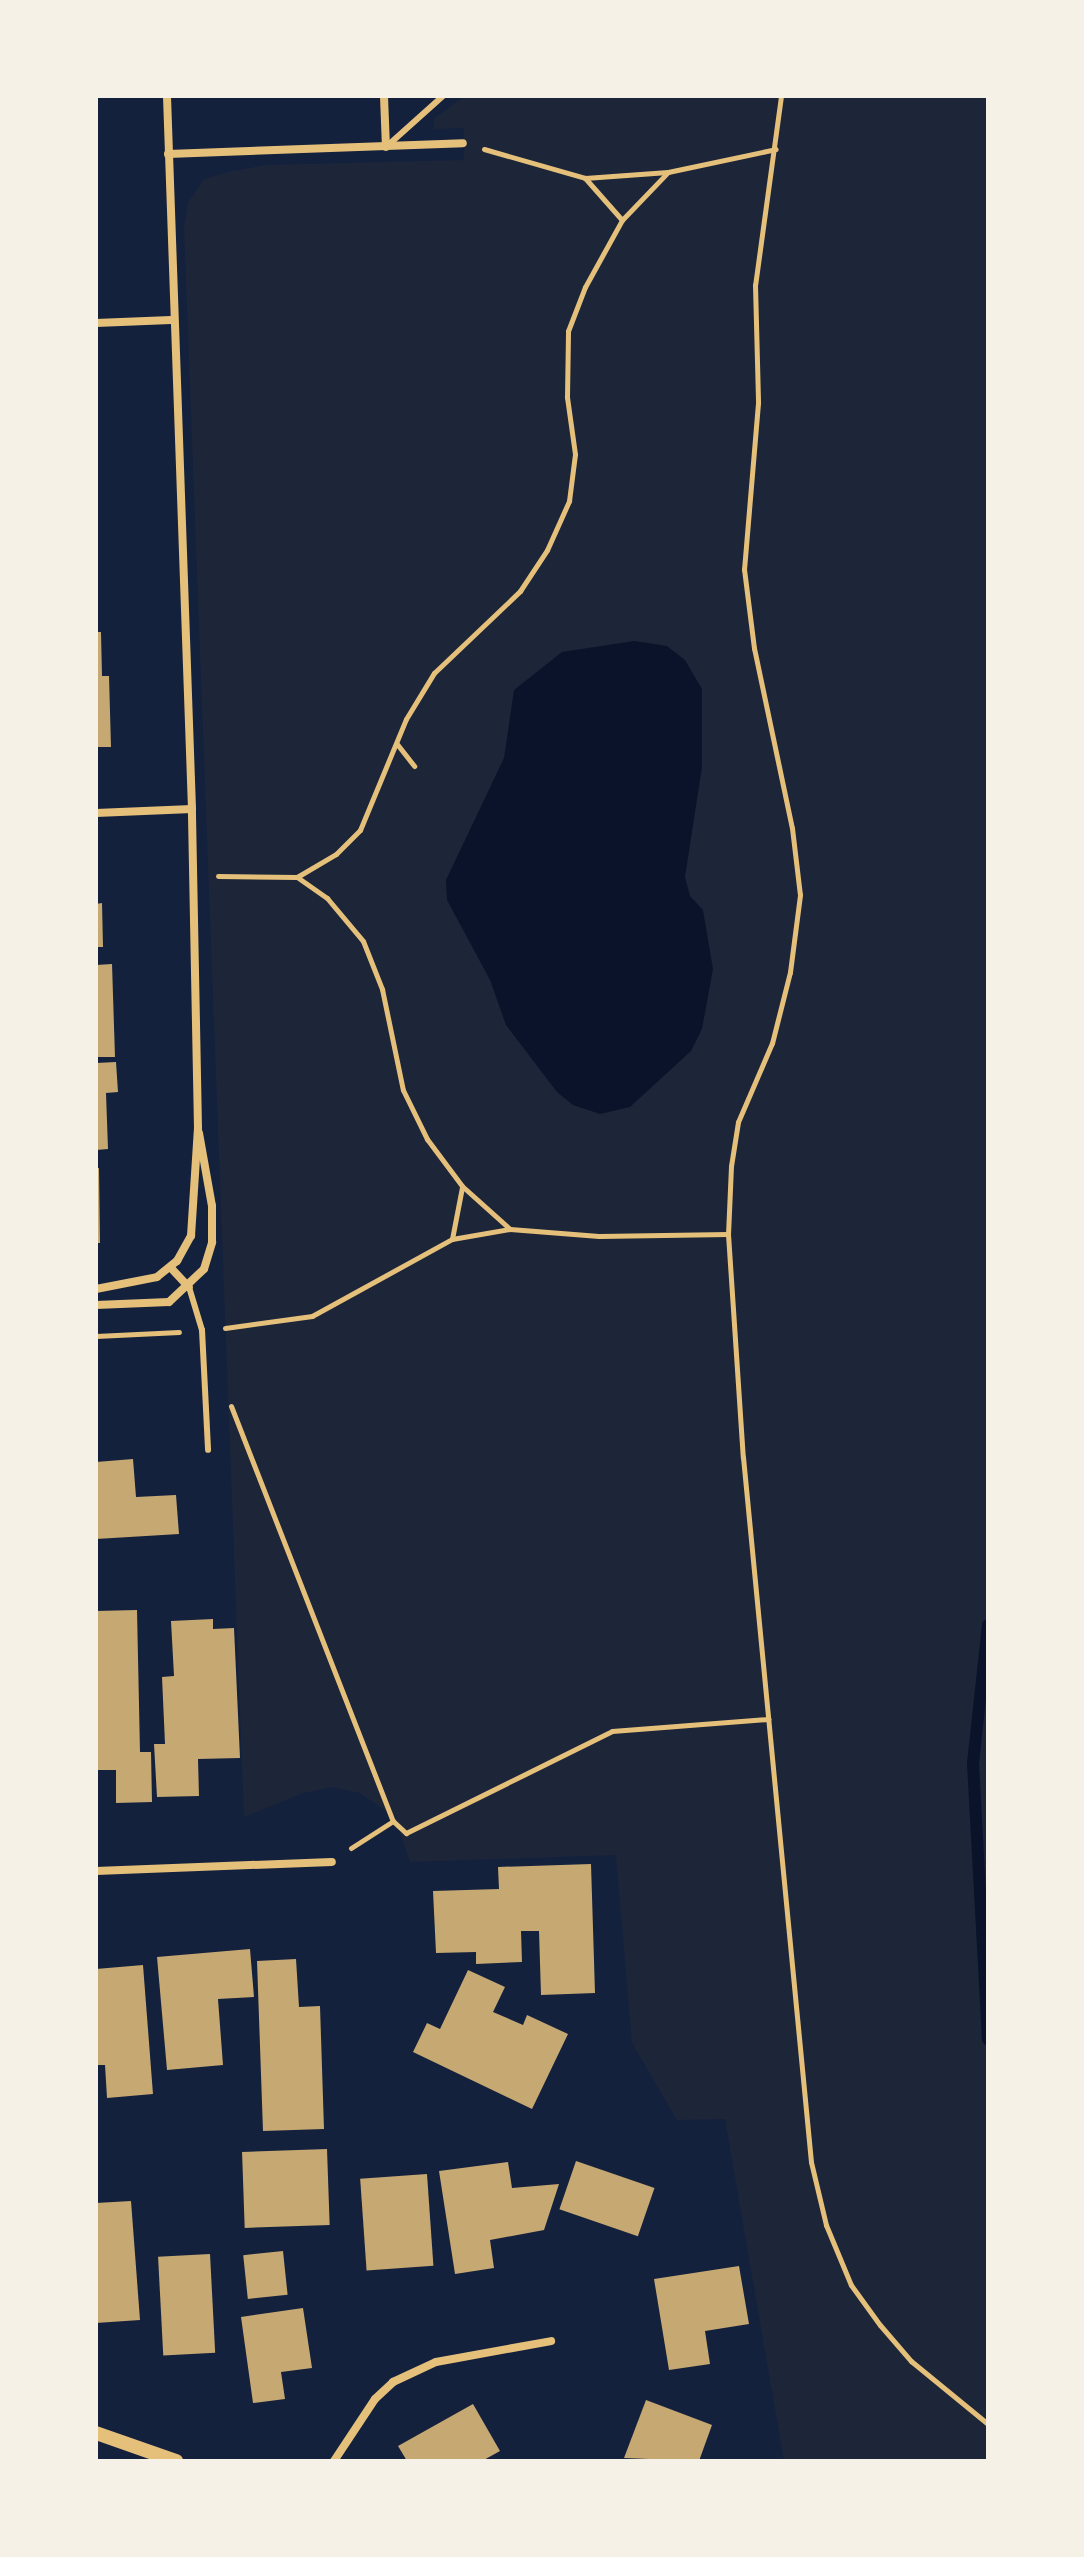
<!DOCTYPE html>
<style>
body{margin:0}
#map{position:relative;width:1084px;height:2557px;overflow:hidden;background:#14213d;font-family:"Varela Round",sans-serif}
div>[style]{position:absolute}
.green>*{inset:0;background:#1d2539}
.water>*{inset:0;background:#0b132b}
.stream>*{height:12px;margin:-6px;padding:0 6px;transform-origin:6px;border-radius:6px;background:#0b132b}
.building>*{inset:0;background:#c6a872;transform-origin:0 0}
.path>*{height:5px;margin:-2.5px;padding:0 2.5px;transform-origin:2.5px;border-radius:2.5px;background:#e5c07b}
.service>*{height:6px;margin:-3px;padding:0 3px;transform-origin:3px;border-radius:3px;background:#e5c07b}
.minor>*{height:8px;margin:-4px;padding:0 4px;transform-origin:4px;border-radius:4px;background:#e5c07b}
.tertiary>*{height:14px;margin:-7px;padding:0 7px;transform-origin:7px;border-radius:7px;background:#e5c07b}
span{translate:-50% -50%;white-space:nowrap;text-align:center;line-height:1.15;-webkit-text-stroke:8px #f6f1e7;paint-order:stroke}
.frame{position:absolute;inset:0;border:98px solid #f6f1e7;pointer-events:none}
</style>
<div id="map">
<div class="green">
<i style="clip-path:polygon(464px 96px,988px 96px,988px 2461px,784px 2461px,725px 2119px,677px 2120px,632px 2043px,616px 1855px,410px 1862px,395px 1817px,360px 1793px,333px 1787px,303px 1793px,244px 1817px,184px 228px,188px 203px,204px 179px,232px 171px,267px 165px,464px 160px,464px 128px,434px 129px,434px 119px)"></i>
</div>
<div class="water">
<i style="clip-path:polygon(634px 641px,667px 646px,685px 660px,702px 689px,702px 767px,685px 877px,690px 896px,703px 910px,713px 969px,702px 1029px,691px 1051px,630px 1107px,600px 1114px,573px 1105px,557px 1092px,506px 1025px,490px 980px,447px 900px,446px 880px,504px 758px,514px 690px,562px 652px)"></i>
</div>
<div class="stream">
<i style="left:988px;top:1625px;width:139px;rotate:96.2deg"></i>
<i style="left:973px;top:1763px;width:277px;rotate:86.9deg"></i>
</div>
<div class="building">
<i style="clip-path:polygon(96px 632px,101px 632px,102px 676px,109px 676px,111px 747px,96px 747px)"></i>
<i style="clip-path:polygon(102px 903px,103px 947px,96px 947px,96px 904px)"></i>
<i style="clip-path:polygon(112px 964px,115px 1057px,96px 1057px,96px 965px)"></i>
<i style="clip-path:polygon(116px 1062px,118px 1092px,106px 1093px,108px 1149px,96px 1150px,96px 1063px)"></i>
<i style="clip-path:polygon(96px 1168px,99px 1168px,100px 1243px,96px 1243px)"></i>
<i style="clip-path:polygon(133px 1459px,136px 1497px,176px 1495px,179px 1534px,96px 1539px,96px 1462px)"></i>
<i style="clip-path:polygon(137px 1610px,140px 1752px,151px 1752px,152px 1802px,116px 1803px,116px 1770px,96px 1770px,96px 1611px)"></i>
<i style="clip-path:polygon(213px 1619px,213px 1629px,234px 1628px,240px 1758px,198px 1759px,199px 1796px,157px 1797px,154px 1744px,165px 1744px,162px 1677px,174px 1676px,171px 1621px)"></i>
<i style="clip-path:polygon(591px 1864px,595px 1993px,541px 1995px,539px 1931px,521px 1931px,522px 1962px,476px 1964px,476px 1952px,436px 1953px,433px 1891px,499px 1889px,498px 1867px)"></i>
<i style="clip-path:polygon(250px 1949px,254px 1997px,218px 1999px,223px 2065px,167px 2070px,157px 1957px)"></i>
<i style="clip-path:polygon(296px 1959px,299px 2007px,320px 2006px,324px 2129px,263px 2131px,257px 1961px)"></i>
<i style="clip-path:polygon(143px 1965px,153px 2094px,107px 2098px,105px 2065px,96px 2065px,96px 1969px)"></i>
<i style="clip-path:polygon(468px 1970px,505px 1987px,493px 2012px,523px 2025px,527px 2015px,568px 2034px,532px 2109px,413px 2052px,427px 2023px,440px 2029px)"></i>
<i style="left:327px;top:2149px;width:76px;height:85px;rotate:88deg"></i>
<i style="left:576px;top:2161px;width:83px;height:51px;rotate:19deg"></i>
<i style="clip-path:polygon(508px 2162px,512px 2188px,559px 2184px,544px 2230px,490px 2240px,494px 2268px,455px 2274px,439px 2171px)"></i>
<i style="left:427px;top:2174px;width:92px;height:67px;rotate:86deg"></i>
<i style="clip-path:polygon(131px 2201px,140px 2320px,96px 2323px,96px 2203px)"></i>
<i style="left:283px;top:2251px;width:44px;height:40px;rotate:84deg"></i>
<i style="left:210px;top:2254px;width:99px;height:52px;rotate:87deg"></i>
<i style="clip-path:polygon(739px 2266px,749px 2324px,705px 2331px,710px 2364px,669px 2370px,654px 2279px)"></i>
<i style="clip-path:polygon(303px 2308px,312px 2368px,281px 2372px,285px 2399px,253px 2403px,241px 2317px)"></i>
<i style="clip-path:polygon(646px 2400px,712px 2425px,699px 2461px,624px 2458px)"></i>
<i style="clip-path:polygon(473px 2404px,500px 2451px,482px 2461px,407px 2461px,398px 2446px)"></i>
</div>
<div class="path">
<i style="left:781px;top:96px;width:191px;rotate:97.8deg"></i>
<i style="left:755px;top:285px;width:118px;rotate:88.5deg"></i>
<i style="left:758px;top:403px;width:167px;rotate:94.8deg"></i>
<i style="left:744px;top:569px;width:80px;rotate:82.8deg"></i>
<i style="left:754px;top:648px;width:184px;rotate:78.1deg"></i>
<i style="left:792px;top:828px;width:67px;rotate:83.2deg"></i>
<i style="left:800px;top:895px;width:78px;rotate:97.4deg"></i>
<i style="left:790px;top:972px;width:73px;rotate:104.2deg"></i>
<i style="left:772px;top:1043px;width:86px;rotate:113.3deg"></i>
<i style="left:738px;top:1122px;width:45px;rotate:99deg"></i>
<i style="left:731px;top:1166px;width:68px;rotate:92.5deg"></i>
<i style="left:728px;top:1234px;width:224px;rotate:86.2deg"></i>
<i style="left:743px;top:1457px;width:708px;rotate:84.49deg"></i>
<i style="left:811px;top:2162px;width:65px;rotate:76.6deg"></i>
<i style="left:826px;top:2225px;width:65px;rotate:67.4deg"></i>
<i style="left:851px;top:2285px;width:49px;rotate:54.1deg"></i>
<i style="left:880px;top:2325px;width:48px;rotate:49.3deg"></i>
<i style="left:911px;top:2361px;width:99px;rotate:39.3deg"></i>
<i style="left:484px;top:149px;width:105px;rotate:16deg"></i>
<i style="left:585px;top:178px;width:83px;rotate:-4.1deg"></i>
<i style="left:668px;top:172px;width:110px;rotate:-12deg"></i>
<i style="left:585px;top:178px;width:56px;rotate:48.6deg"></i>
<i style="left:397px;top:744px;width:28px;rotate:52deg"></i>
<i style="left:218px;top:876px;width:79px;rotate:0.7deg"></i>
<i style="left:297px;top:877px;width:45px;rotate:-30.5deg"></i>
<i style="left:336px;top:854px;width:34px;rotate:-45deg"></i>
<i style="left:360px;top:830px;width:120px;rotate:-67.5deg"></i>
<i style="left:406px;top:719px;width:54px;rotate:-58.7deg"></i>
<i style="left:434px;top:673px;width:119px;rotate:-43.6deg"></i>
<i style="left:520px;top:591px;width:49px;rotate:-56.6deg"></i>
<i style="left:547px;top:550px;width:54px;rotate:-65.8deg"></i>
<i style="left:569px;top:501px;width:47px;rotate:-82.7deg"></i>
<i style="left:575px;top:454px;width:58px;rotate:-98deg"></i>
<i style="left:567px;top:397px;width:66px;rotate:-89.1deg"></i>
<i style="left:568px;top:331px;width:47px;rotate:-68.9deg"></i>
<i style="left:585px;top:287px;width:77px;rotate:-61.1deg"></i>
<i style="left:622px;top:220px;width:66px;rotate:-46.2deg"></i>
<i style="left:297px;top:877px;width:37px;rotate:35deg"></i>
<i style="left:327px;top:898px;width:56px;rotate:50.1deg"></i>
<i style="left:363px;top:941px;width:52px;rotate:68.4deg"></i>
<i style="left:382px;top:989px;width:103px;rotate:78.3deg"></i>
<i style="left:403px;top:1090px;width:55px;rotate:63.9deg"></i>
<i style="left:427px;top:1139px;width:59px;rotate:53.3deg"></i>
<i style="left:462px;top:1186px;width:64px;rotate:41.9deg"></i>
<i style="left:452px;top:1239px;width:53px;rotate:-79.1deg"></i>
<i style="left:225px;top:1328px;width:88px;rotate:-7.9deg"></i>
<i style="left:312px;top:1316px;width:160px;rotate:-28.8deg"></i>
<i style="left:452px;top:1239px;width:59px;rotate:-9.8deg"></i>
<i style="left:510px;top:1229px;width:89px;rotate:4.5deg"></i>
<i style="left:599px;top:1236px;width:129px;rotate:-0.9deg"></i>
<i style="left:96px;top:1336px;width:83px;rotate:-2.8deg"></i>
<i style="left:231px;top:1406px;width:445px;rotate:68.7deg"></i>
<i style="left:351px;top:1848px;width:50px;rotate:-32.7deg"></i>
<i style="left:393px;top:1821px;width:18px;rotate:43deg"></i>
<i style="left:406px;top:1833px;width:230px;rotate:-26.3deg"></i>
<i style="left:612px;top:1731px;width:157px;rotate:-4.4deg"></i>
</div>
<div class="service">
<i style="left:386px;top:147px;width:76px;rotate:-41.8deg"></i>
<i style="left:189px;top:1287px;width:45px;rotate:73.2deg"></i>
<i style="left:202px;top:1330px;width:120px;rotate:87.1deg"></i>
</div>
<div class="minor">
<i style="left:384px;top:96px;width:51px;rotate:87.8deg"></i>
<i style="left:168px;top:154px;width:295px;rotate:-2.1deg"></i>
<i style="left:96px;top:323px;width:75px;rotate:-2.3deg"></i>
<i style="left:96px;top:813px;width:96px;rotate:-2.4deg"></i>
<i style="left:171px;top:1268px;width:26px;rotate:47deg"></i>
<i style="left:96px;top:1289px;width:62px;rotate:-11.1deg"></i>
<i style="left:157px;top:1277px;width:26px;rotate:-39deg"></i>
<i style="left:177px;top:1261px;width:29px;rotate:-61deg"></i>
<i style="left:191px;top:1236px;width:108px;rotate:-86.3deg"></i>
<i style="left:198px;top:1128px;width:319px;rotate:-91.1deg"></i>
<i style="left:192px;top:809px;width:713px;rotate:-92.01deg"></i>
<i style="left:96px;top:1305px;width:73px;rotate:-2.4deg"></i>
<i style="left:169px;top:1302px;width:48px;rotate:-43.3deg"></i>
<i style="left:204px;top:1269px;width:28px;rotate:-73deg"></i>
<i style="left:212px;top:1242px;width:36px;rotate:-90deg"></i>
<i style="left:212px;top:1206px;width:74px;rotate:-100.1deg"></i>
<i style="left:96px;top:1871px;width:236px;rotate:-2.2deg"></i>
<i style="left:334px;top:2461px;width:74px;rotate:-56.5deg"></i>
<i style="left:375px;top:2399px;width:25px;rotate:-43deg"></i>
<i style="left:393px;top:2382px;width:47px;rotate:-24.9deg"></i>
<i style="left:436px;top:2362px;width:117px;rotate:-10.3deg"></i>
</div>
<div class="tertiary">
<i style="left:96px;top:2433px;width:85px;rotate:19.3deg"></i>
</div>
<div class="frame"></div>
</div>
